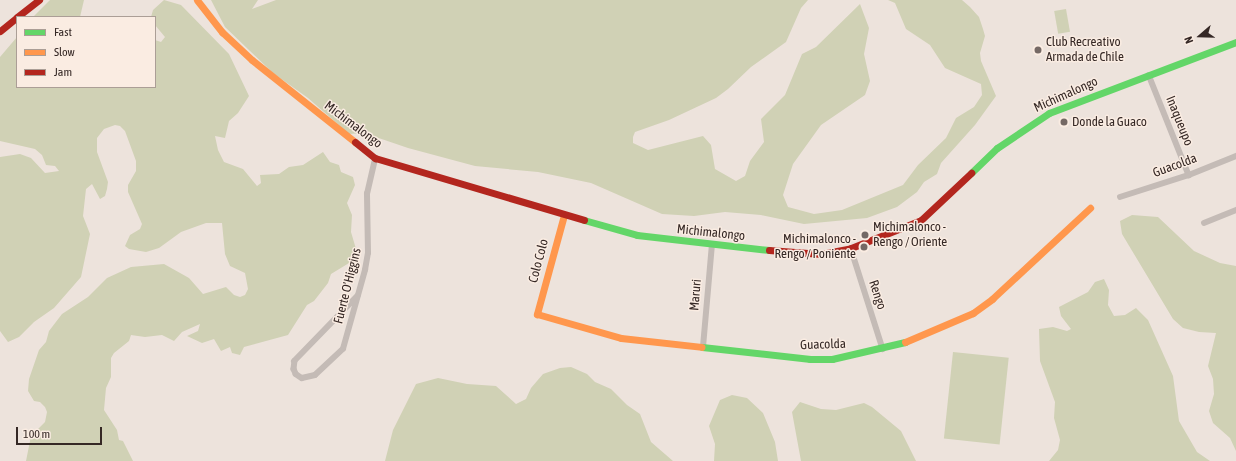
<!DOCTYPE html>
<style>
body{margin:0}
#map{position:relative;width:1236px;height:461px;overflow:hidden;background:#ede3dc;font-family:"Asap Condensed",sans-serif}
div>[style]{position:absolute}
.green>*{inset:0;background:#d0d1b5;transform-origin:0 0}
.street>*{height:5.5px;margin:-2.75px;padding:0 2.75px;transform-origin:2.75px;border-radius:2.75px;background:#c4bbb6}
.fast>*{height:7px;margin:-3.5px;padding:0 3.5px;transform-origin:3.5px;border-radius:3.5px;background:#63d668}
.slow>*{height:7px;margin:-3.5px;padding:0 3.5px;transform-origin:3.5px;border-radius:3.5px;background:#ff974d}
.jam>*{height:7px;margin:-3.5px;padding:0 3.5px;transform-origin:3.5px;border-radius:3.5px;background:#b3261e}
.dots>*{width:11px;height:11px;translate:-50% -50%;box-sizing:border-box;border:2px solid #faece2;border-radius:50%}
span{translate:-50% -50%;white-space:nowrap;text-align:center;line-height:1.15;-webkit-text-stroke:3px #faece2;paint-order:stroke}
.poi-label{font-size:13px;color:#352825}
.left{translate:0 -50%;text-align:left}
.right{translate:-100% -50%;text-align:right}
.street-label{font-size:13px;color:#352825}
.legend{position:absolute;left:16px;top:16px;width:140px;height:72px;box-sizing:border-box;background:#faece2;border:1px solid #ab9e96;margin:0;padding:5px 7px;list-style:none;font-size:12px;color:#352825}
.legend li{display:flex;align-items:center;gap:8px;height:20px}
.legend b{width:20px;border:1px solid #ab9e96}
.north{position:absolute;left:1180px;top:16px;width:40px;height:40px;-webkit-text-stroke:3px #faece2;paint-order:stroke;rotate:250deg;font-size:11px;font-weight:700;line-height:16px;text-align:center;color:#352825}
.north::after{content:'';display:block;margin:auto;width:14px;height:18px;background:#352825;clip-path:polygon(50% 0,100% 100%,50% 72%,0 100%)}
.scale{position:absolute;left:16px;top:427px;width:86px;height:18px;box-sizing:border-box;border:2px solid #352825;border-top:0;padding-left:5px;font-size:12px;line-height:14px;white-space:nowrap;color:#352825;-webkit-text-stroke:3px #faece2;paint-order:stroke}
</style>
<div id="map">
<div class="green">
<i style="clip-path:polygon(50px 0,84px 0,80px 17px,33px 17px)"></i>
<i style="clip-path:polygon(164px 0,181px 5px,229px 54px,249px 96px,238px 113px,229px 121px,225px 138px,215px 136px,218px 150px,224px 162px,243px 169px,257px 186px,261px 183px,260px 175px,279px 174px,289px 167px,303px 165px,323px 152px,330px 162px,339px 165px,341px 172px,353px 177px,355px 185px,347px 203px,352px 215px,351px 232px,356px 249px,354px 260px,331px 274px,328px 283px,314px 301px,307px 305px,288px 335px,244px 347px,240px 355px,232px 353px,230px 347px,221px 351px,214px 339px,202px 343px,187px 336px,198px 331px,200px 324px,182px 332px,174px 341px,162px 335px,145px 337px,131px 335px,129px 341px,114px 353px,111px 358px,111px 377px,106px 388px,104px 410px,117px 430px,119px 440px,123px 441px,133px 461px,26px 461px,31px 436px,45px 422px,47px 412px,45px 407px,40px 402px,34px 401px,28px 391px,29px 379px,39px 350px,46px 342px,49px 331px,62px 314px,88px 297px,107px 278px,131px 267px,164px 264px,189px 278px,203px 294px,226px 287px,234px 295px,240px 297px,245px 295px,248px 289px,245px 273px,230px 266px,225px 254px,222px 223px,206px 223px,181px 232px,159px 248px,146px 252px,129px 249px,125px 246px,130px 235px,140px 229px,142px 224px,128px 192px,128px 185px,136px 171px,136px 161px,125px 131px,120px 126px,115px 125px,104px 129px,97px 138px,97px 152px,108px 182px,107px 189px,105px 196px,100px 199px,92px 184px,86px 189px,83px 216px,90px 234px,81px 277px,54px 308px,34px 322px,19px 337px,8px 342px,0 331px,0 157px,20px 154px,31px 158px,45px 173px,59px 171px,55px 166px,46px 165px,42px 155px,35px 149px,0 141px,0 57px,17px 37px,17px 87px,155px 87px,155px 40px,161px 42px,165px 37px,155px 25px,155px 17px,151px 17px,153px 10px)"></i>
<i style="clip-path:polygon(211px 0,258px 0,252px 9px,276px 0,808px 0,801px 8px,786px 42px,751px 67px,728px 89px,716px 98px,669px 120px,635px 132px,633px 137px,633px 143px,648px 150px,703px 136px,711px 145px,715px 169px,736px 181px,745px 176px,750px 161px,764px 142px,761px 119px,785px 95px,802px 54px,816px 47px,860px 4px,869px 28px,864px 54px,870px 81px,865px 95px,821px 125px,793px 164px,783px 195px,788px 207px,814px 214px,842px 210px,903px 185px,918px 165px,946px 138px,956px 118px,974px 107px,982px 95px,981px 84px,945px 68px,930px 45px,906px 29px,895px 3px,888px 0,962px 0,970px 7px,979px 17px,983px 29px,985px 36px,980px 53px,981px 61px,996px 96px,975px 125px,941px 163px,937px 174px,924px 182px,917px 192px,897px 207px,867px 218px,804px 224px,761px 215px,725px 212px,694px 216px,662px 214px,591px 183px,538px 172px,475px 166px,408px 148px,364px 133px,349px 134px,308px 98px,273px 73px,225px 27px)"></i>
<i style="left:1066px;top:9px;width:23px;height:12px;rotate:80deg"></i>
<i style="clip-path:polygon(1132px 215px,1158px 217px,1194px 251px,1220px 263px,1236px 266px,1236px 451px,1230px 438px,1213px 423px,1209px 411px,1214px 394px,1213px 379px,1208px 366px,1216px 333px,1199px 332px,1183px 328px,1173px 319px,1122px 234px,1120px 221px)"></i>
<i style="clip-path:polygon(1104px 279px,1109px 290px,1108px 305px,1114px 316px,1125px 315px,1136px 308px,1148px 320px,1173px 376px,1179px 421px,1197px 452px,1210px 461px,1049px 461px,1058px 450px,1060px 440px,1054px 418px,1055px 402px,1040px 361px,1039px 329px,1053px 327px,1067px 331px,1071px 329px,1061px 316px,1059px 307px,1088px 292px,1095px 282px)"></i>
<i style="left:953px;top:352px;width:56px;height:87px;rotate:6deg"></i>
<i style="clip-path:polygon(571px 367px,587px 374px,595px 382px,611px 389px,627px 405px,640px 414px,651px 442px,673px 461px,385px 461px,393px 430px,416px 384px,438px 378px,467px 384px,496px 386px,516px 404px,526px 399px,531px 388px,543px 374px,560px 368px)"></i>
<i style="clip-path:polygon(732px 395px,747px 398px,763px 413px,775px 442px,778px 461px,714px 461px,715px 444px,709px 426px,720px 400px)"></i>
<i style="clip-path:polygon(800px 402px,821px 409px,836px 410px,864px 403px,872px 407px,901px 431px,916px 461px,801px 461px,792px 412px)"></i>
</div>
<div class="street">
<i style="left:1149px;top:75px;width:108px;rotate:68.2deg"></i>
<i style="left:1120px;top:197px;width:72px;rotate:-17.7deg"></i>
<i style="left:1189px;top:175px;width:51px;rotate:-22deg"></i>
<i style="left:1204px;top:223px;width:35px;rotate:-22deg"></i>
<i style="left:851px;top:248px;width:106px;rotate:72.4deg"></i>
<i style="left:358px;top:296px;width:91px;rotate:134.1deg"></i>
<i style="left:295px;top:361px;width:8px;rotate:97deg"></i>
<i style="left:294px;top:369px;width:5px;rotate:68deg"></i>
<i style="left:296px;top:374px;width:7px;rotate:34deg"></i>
<i style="left:302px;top:378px;width:13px;rotate:-13deg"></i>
<i style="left:315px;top:375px;width:38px;rotate:-43deg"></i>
<i style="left:343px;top:349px;width:82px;rotate:-74.4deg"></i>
<i style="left:365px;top:270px;width:17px;rotate:-80deg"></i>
<i style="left:368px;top:253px;width:59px;rotate:-91deg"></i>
<i style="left:367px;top:194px;width:37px;rotate:-77deg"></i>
<i style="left:703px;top:347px;width:102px;rotate:-85deg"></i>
</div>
<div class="fast">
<i style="left:971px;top:173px;width:36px;rotate:-44deg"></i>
<i style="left:997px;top:148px;width:63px;rotate:-33.9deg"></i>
<i style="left:1049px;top:113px;width:200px;rotate:-20.8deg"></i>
<i style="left:584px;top:220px;width:55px;rotate:15.8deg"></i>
<i style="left:637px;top:235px;width:133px;rotate:6.5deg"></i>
<i style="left:702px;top:347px;width:109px;rotate:6.3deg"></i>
<i style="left:810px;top:359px;width:22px"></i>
<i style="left:832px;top:359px;width:75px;rotate:-13.1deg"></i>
</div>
<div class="slow">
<i style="left:197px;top:0;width:41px;rotate:52deg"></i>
<i style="left:222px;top:32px;width:41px;rotate:43deg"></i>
<i style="left:252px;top:60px;width:132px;rotate:38.5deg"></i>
<i style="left:564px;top:215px;width:103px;rotate:105.3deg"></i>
<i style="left:537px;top:314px;width:87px;rotate:15.9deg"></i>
<i style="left:621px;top:338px;width:81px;rotate:6.3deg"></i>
<i style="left:905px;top:342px;width:74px;rotate:-23.1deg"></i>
<i style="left:973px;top:313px;width:24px;rotate:-36deg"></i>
<i style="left:992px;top:299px;width:134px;rotate:-42.9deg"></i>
</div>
<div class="jam">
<i style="left:17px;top:17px;width:28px;rotate:-38deg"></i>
<i style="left:0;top:31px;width:22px;rotate:-39deg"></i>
<i style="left:355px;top:142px;width:26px;rotate:39deg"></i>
<i style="left:375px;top:158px;width:218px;rotate:16.5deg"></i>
<i style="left:769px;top:250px;width:52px;rotate:4.4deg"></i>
<i style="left:821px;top:254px;width:31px;rotate:-11deg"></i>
<i style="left:851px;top:248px;width:75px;rotate:-21.8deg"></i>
<i style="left:921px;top:220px;width:69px;rotate:-43.2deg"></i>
</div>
<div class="dots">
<i style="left:1038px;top:50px;background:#756965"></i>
<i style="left:1064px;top:122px;background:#756965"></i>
<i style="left:865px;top:235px;background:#756965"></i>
<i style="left:864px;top:247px;background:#756965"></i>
</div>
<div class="poi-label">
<span class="left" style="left:1046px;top:50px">Club Recreativo<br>Armada de Chile</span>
<span class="left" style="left:1072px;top:122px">Donde la Guaco</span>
<span class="left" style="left:873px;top:235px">Michimalonco -<br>Rengo / Oriente</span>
<span class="right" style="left:856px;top:247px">Michimalonco -<br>Rengo / Poniente</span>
</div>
<div class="street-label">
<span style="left:1066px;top:95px;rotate:-24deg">Michimalongo</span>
<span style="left:1179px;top:121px;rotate:68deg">Inaqueupo</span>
<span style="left:353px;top:125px;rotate:37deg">Michimalongo</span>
<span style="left:1175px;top:166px;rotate:-20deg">Guacolda</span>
<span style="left:711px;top:233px;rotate:6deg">Michimalongo</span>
<span style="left:539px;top:261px;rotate:-75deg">Colo Colo</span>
<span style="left:348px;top:286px;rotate:-76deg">Fuerte O'Higgins</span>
<span style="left:696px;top:295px;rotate:-85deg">Maruri</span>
<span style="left:877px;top:295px;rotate:72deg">Rengo</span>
<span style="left:823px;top:345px;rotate:-2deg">Guacolda</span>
</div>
<ul class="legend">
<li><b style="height:5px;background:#63d668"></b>Fast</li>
<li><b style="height:5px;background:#ff974d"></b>Slow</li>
<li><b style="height:5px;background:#b3261e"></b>Jam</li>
</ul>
<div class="north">N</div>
<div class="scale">100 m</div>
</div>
